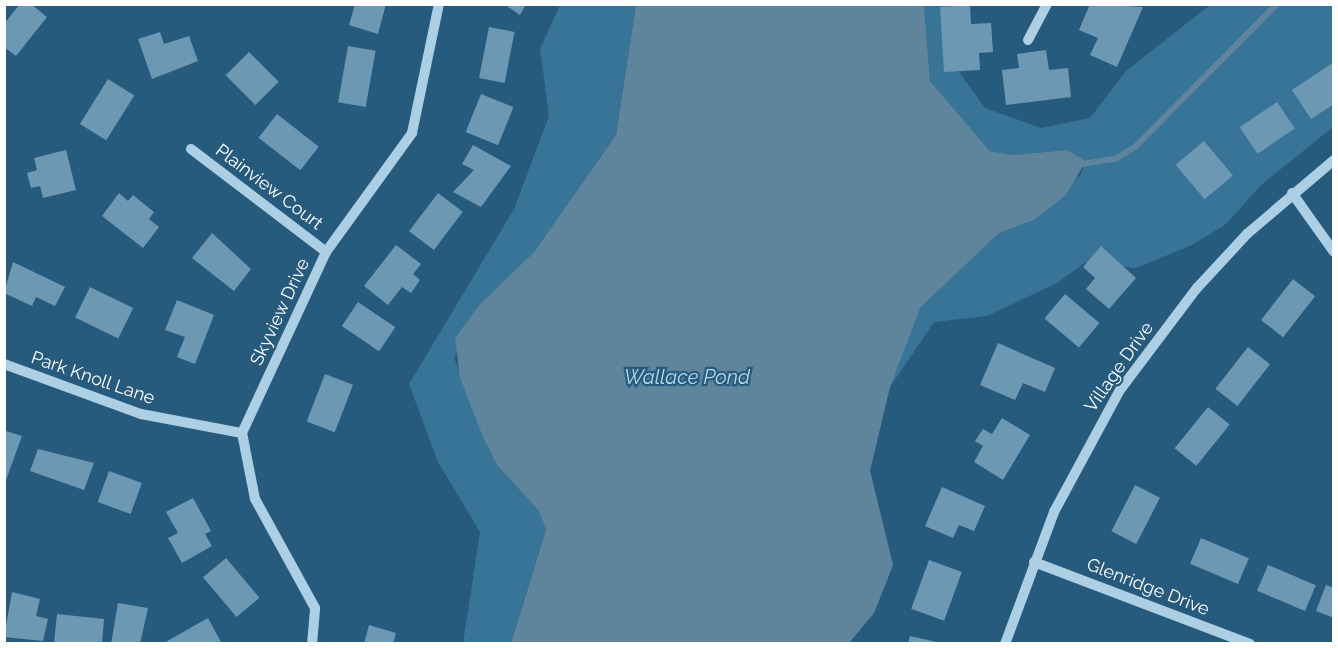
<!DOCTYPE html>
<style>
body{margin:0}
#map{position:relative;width:1338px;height:648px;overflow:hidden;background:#275b7d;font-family:Raleway,sans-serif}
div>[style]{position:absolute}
.green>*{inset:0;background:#387498}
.water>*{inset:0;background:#5f859c}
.stream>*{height:6px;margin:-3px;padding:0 3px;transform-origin:3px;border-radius:3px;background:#5f859c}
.building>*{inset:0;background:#6c98b4;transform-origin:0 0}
.minor>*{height:10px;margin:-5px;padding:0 5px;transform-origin:5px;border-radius:5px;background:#accfe4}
span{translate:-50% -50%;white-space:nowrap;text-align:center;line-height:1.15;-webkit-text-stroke:4.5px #275b7d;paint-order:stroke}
.street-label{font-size:18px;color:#fff}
.water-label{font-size:20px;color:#b7d9ec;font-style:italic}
.frame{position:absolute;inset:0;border:6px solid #fff;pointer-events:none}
</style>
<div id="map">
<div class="green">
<i style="clip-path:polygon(560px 5px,636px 5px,616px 135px,534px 252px,480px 304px,454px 358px,497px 465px,538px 510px,546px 530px,511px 643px,463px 643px,480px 532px,438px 462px,409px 384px,514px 209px,549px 116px,540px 49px)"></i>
<i style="clip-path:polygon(924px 5px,948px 5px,951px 61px,985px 108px,1041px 128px,1090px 118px,1126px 71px,1210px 5px,1333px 5px,1333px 127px,1261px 185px,1226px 224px,1192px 245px,1136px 268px,1086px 262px,1057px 283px,987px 316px,934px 322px,890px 387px,881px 419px,870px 471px,893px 565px,874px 613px,849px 643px,785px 644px,795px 534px,920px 308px,999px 233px,1034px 220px,1081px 174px,1086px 161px,1067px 150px,1012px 155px,990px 151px,930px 81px)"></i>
</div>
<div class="water">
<i style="clip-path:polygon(636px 5px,924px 5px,930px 81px,990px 151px,1012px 155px,1067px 150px,1086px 161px,1066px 195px,1034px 220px,999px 233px,920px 308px,890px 387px,870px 471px,893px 565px,874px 613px,849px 643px,511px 643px,546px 530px,538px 510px,497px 465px,483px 437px,460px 378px,455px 338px,480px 304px,534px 252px,616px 135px)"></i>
</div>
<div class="stream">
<i style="left:1076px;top:165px;width:39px;rotate:-9deg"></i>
<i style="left:1115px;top:159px;width:23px;rotate:-31deg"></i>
<i style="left:1135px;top:147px;width:202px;rotate:-45.2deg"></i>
</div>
<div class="building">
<i style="clip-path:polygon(20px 4px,31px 4px,47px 17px,16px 56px,4px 47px,4px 24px)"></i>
<i style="clip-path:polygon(355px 4px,386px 4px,378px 34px,349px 25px)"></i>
<i style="clip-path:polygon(504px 4px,526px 4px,520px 15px)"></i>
<i style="clip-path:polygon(1090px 4px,1143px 7px,1117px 67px,1090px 55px,1098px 38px,1079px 30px)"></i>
<i style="clip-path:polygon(970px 5px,971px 24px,991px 23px,993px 52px,979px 53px,980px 70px,944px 72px,940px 7px)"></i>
<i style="left:489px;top:27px;width:26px;height:52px;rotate:11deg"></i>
<i style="clip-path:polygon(160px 32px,164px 44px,189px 36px,198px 61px,152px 79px,138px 39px)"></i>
<i style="left:348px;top:46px;width:28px;height:57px;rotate:10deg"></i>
<i style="clip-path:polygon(1046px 50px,1049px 70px,1068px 68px,1071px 97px,1006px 105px,1002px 70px,1019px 68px,1017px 54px)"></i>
<i style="left:249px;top:52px;width:42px;height:33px;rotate:45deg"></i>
<i style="clip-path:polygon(1334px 62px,1334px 104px,1311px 119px,1292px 90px)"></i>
<i style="left:108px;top:79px;width:31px;height:53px;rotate:32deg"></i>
<i style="left:481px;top:94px;width:35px;height:41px;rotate:22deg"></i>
<i style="left:1277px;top:102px;width:32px;height:45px;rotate:56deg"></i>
<i style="left:277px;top:114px;width:53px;height:30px;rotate:38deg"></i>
<i style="left:1204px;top:141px;width:45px;height:37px;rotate:50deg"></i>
<i style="clip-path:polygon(473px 145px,511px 166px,481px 207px,453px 192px,474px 170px,462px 164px)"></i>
<i style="clip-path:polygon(66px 150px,76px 190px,43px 198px,40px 186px,31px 188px,27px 173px,37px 170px,34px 158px)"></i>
<i style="clip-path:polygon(119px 193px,128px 201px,133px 195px,154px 212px,149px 219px,159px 227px,143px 248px,102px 216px)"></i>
<i style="left:438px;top:193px;width:31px;height:48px;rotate:37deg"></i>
<i style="clip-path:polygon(212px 233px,251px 269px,234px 291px,192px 258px)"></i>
<i style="clip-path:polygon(396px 245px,421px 264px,413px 274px,420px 280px,411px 293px,402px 287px,388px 305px,364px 286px)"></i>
<i style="clip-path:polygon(1101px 246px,1136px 278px,1109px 309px,1086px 289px,1095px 278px,1083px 267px)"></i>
<i style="clip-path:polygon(13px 262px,65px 287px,55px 306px,36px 297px,32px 306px,4px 293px)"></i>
<i style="left:1293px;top:279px;width:28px;height:52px;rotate:38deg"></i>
<i style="left:90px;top:287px;width:48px;height:34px;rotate:26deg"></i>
<i style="left:1065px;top:294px;width:45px;height:32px;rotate:40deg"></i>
<i style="clip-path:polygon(177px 300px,214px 315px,195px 364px,177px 357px,185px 337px,165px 330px)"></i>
<i style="left:358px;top:302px;width:45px;height:29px;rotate:34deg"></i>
<i style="clip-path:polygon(998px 343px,1055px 368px,1045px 392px,1023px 383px,1015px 400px,980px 385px)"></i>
<i style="left:1248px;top:347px;width:28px;height:53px;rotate:38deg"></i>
<i style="left:325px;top:374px;width:30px;height:51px;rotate:21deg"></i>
<i style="left:1208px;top:407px;width:28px;height:53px;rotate:39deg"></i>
<i style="clip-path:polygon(1002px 418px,1030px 435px,1003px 480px,974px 462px,983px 446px,975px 441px,983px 429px,992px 434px)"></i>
<i style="clip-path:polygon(6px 431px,22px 436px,5px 483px,4px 436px)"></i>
<i style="clip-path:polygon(38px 449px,94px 463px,84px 490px,30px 471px)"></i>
<i style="left:109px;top:471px;width:35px;height:33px;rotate:20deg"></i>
<i style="left:1135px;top:485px;width:28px;height:52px;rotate:27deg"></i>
<i style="clip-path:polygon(942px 487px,985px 506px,974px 531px,959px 525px,953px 538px,925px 526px)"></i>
<i style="clip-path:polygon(193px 498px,211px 531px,205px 534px,212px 546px,182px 563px,168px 538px,178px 533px,166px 512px)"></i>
<i style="left:1201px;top:538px;width:52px;height:28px;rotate:23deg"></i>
<i style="left:226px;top:558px;width:52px;height:30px;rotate:50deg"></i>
<i style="left:929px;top:560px;width:35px;height:52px;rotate:20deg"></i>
<i style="left:1268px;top:565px;width:52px;height:28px;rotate:23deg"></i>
<i style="clip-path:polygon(1326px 585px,1334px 588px,1334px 618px,1316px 611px)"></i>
<i style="clip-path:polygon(12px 592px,40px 599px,36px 616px,48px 619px,43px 641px,4px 637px)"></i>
<i style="clip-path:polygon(118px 603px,148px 608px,140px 644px,111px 644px)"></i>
<i style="clip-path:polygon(57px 614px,104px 619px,102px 644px,54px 643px)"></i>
<i style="clip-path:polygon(208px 618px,222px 644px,162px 644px)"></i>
<i style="clip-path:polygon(369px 625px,396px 633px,393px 644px,364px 644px)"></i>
<i style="clip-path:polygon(910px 636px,941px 643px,941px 644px,908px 644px)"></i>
</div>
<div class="minor">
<i style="left:1028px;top:40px;width:41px;rotate:-62.2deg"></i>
<i style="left:191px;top:149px;width:170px;rotate:37.3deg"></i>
<i style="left:1292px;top:193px;width:72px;rotate:54.6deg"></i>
<i style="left:4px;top:364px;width:146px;rotate:20.1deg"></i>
<i style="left:141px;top:414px;width:103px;rotate:10.7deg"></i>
<i style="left:1034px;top:562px;width:231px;rotate:20.8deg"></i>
<i style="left:312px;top:644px;width:36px;rotate:-85deg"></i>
<i style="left:315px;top:608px;width:124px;rotate:-118.8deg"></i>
<i style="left:255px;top:499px;width:67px;rotate:-101.1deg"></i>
<i style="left:242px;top:433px;width:200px;rotate:-65.1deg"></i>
<i style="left:326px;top:252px;width:147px;rotate:-54.1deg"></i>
<i style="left:412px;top:133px;width:132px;rotate:-78.2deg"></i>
<i style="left:1005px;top:644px;width:141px;rotate:-69.6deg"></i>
<i style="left:1054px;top:512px;width:139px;rotate:-61.6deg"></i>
<i style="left:1120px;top:390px;width:128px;rotate:-53deg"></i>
<i style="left:1197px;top:288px;width:74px;rotate:-47.2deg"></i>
<i style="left:1247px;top:234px;width:114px;rotate:-40.4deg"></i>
</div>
<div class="street-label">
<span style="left:269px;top:187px;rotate:37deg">Plainview Court</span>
<span style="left:280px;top:312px;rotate:-65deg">Skyview Drive</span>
<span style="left:1119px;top:367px;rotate:-55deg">Village Drive</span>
<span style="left:93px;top:378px;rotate:19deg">Park Knoll Lane</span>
<span style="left:1148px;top:587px;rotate:21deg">Glenridge Drive</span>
</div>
<div class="water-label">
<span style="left:687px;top:377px">Wallace Pond</span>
</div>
<div class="frame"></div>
</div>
